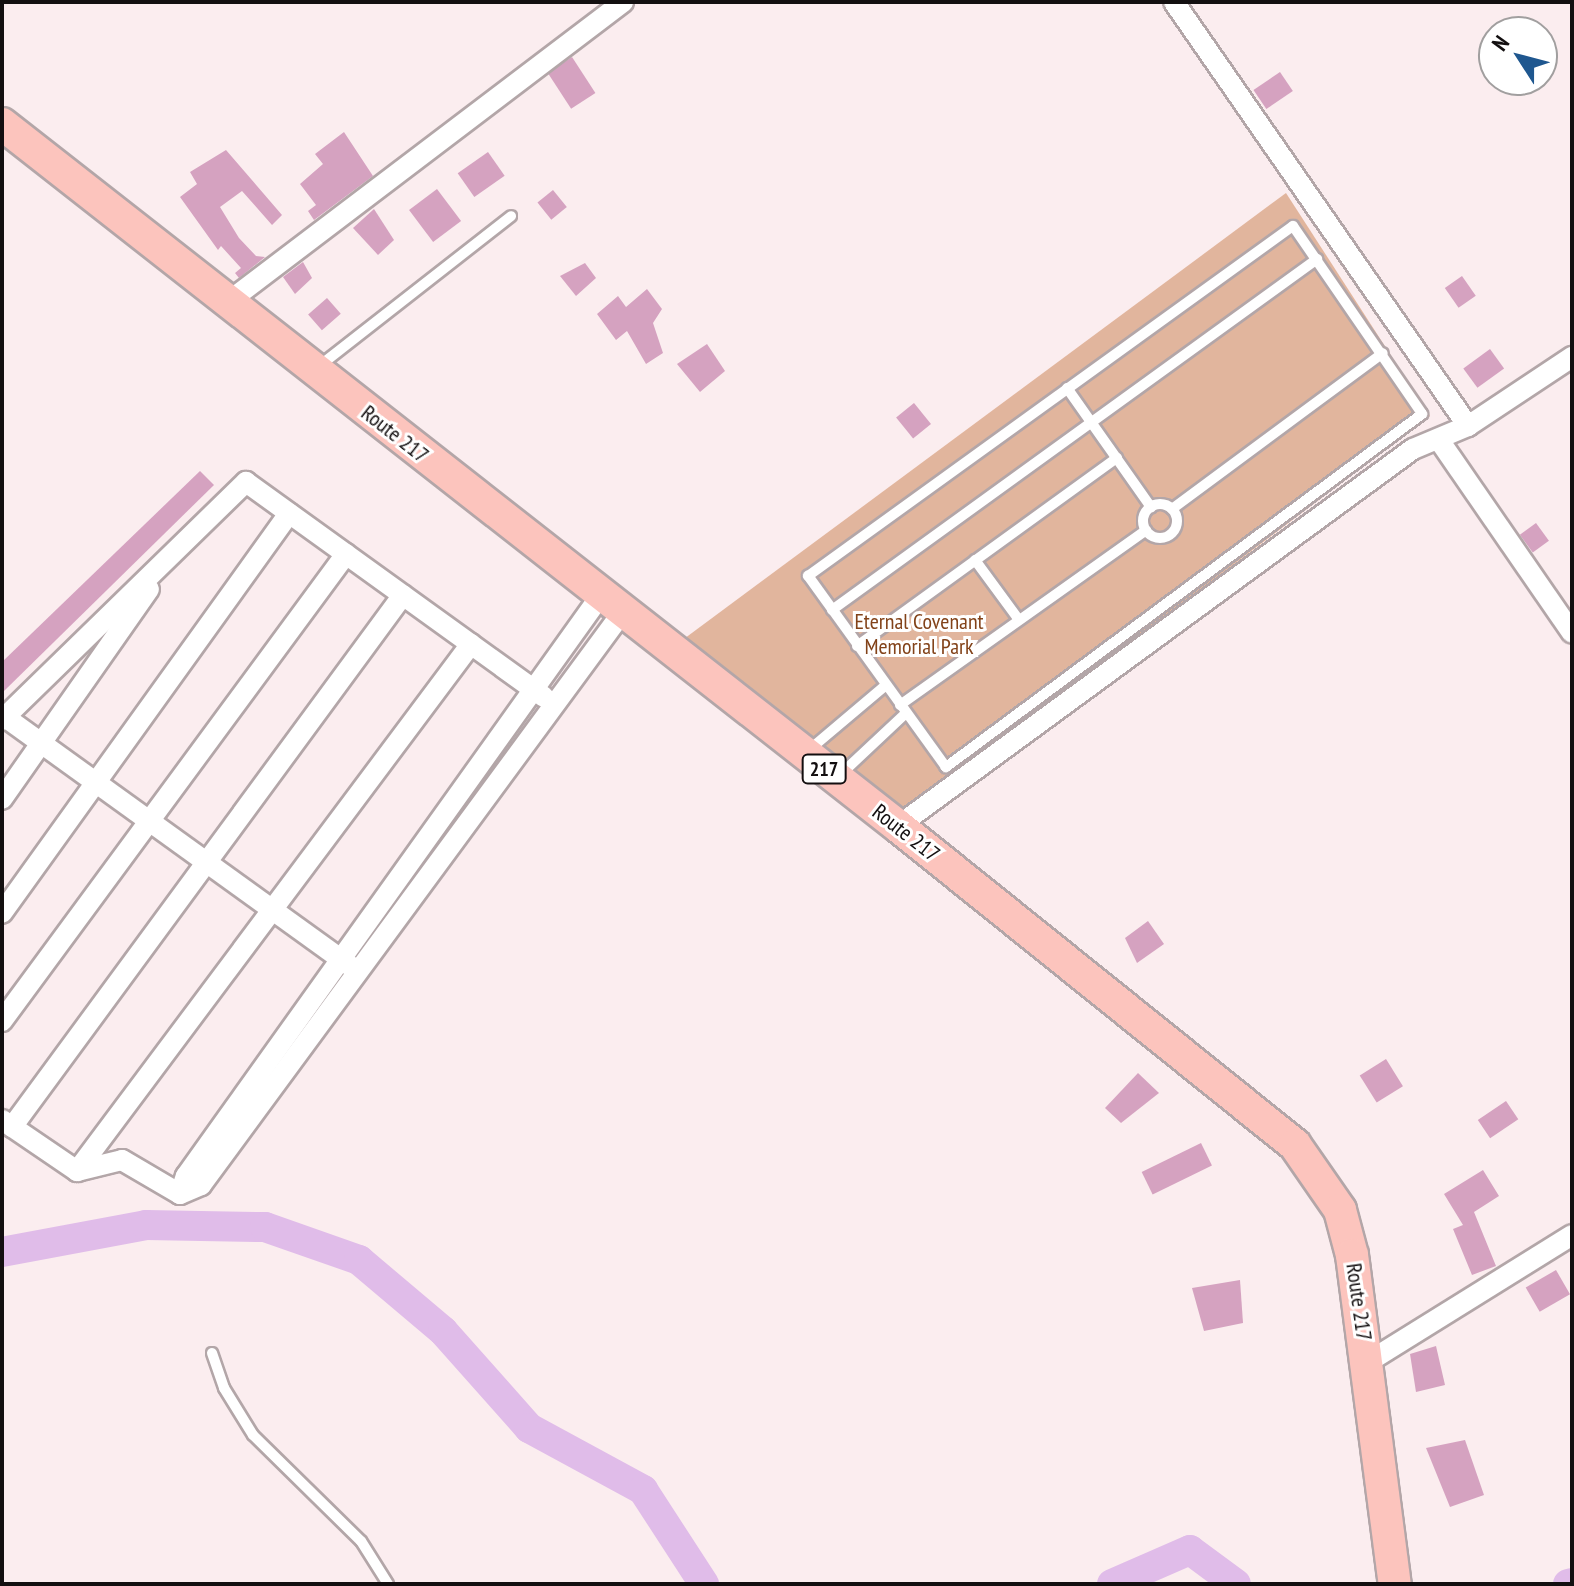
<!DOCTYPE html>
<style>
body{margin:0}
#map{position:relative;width:1574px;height:1586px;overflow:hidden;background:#fbedef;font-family:"PT Sans Narrow",sans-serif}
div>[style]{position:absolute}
.green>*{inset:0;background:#e1b59d}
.river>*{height:30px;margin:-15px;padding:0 15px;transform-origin:15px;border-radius:15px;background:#e0bce9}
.building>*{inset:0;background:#d5a2c0;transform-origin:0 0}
.roads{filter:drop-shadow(2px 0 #b3a6a8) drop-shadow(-2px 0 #b3a6a8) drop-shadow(0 2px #b3a6a8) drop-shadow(0 -2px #b3a6a8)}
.lane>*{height:10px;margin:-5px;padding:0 5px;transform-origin:5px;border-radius:5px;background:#fff}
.lane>.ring{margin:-5px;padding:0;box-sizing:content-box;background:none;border:10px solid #fff;border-radius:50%}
.street>*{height:20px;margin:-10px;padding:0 10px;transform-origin:10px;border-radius:10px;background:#fff}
.primary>*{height:32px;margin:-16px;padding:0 16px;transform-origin:16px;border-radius:16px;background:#fcc4bd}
span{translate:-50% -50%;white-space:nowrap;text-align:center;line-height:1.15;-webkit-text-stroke:6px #fff;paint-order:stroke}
.shield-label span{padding:2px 6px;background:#fff;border:2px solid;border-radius:6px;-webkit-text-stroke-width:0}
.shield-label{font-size:20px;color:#130f10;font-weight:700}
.street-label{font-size:22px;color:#130f10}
.park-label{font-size:22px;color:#824219}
.frame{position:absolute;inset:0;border:4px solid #130f10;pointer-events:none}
.north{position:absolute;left:1478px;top:16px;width:80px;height:80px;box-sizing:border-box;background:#fff;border:2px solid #a19f9f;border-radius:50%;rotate:306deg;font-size:22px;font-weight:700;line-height:32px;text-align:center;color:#130f10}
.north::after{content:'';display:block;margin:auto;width:28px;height:36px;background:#1f578f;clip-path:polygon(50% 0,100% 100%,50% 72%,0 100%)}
</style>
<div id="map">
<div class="green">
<i style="clip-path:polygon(1286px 193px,1430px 416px,897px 819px,673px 647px)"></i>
</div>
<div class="river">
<i style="left:2px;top:1252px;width:147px;rotate:-10.6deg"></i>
<i style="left:146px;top:1225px;width:119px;rotate:1deg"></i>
<i style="left:265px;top:1227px;width:100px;rotate:19.3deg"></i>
<i style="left:359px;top:1260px;width:110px;rotate:40.2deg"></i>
<i style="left:443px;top:1331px;width:130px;rotate:48.4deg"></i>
<i style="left:529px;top:1428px;width:130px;rotate:28.5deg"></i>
<i style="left:643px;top:1490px;width:112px;rotate:57deg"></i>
<i style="left:1112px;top:1584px;width:85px;rotate:-23.6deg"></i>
<i style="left:1190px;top:1550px;width:57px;rotate:36.5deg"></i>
<i style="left:1568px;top:1584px;width:4px;rotate:-14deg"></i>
</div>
<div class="building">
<i style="left:572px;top:57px;width:43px;height:29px;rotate:57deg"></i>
<i style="left:1280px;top:72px;width:23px;height:32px;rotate:56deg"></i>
<i style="clip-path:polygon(344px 132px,373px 176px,314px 220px,308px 211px,316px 205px,300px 184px,323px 164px,315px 154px)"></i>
<i style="clip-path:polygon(226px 150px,282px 215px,272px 225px,242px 191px,220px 207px,239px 238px,256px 256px,265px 257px,239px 278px,235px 273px,241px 268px,221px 246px,218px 250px,180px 197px,197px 184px,190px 172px)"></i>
<i style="left:488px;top:152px;width:29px;height:37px;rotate:55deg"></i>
<i style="left:437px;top:189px;width:40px;height:35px;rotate:53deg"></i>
<i style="left:553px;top:190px;width:22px;height:20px;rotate:51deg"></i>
<i style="clip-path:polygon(374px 209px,394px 240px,378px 255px,353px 228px)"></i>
<i style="clip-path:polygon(303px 262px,312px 278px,295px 294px,283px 277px)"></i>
<i style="clip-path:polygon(585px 263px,596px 278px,576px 296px,560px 276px)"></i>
<i style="left:1462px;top:276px;width:24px;height:21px;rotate:55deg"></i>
<i style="clip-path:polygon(647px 289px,662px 309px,653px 323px,663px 353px,646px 364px,627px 331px,616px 340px,597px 314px,618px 296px,626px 307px)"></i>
<i style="left:327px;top:298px;width:21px;height:25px;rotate:49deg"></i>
<i style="clip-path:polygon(707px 344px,725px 371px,700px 392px,677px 364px)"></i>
<i style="left:1490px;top:349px;width:24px;height:33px;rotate:54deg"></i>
<i style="left:914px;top:403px;width:27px;height:23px;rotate:51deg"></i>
<i style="clip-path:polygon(200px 471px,214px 485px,2px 693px,2px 662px)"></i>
<i style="left:1536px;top:523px;width:22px;height:20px;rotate:54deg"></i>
<i style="clip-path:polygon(1148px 921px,1164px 944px,1137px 963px,1125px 938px)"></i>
<i style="left:1386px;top:1059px;width:32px;height:31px;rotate:58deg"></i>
<i style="clip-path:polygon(1138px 1073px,1159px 1093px,1121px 1123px,1105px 1108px)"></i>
<i style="left:1506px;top:1101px;width:22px;height:34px;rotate:56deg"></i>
<i style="left:1201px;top:1143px;width:25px;height:66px;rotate:64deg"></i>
<i style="clip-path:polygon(1483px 1170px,1499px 1196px,1474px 1212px,1496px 1266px,1472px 1275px,1453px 1229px,1463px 1225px,1444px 1194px)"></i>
<i style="left:1556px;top:1270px;width:28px;height:35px;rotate:60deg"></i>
<i style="clip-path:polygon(1240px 1280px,1243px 1323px,1204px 1331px,1192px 1288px)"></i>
<i style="clip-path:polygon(1436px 1346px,1445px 1385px,1416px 1392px,1410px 1354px)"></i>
<i style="clip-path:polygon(1465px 1440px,1484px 1495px,1450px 1507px,1426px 1448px)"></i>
</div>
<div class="roads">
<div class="lane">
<i style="left:1293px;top:226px;width:228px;rotate:55.5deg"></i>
<i style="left:1422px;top:414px;width:593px;rotate:143.44deg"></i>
<i style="left:946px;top:767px;width:236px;rotate:-125.8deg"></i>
<i style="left:808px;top:576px;width:598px;rotate:-35.82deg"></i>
<i style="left:318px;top:367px;width:245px;rotate:-38deg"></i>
<i style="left:1067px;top:388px;width:146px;rotate:54.8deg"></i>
<i class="ring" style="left:1143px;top:504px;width:24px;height:24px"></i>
<i style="left:1172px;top:509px;width:262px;rotate:-36.5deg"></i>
<i style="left:975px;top:560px;width:74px;rotate:53.7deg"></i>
<i style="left:832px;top:610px;width:599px;rotate:-35.89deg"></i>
<i style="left:857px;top:646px;width:321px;rotate:-35.9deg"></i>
<i style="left:900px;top:705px;width:302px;rotate:-35.4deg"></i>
<i style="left:809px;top:750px;width:101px;rotate:-40.2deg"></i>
<i style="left:841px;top:774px;width:89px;rotate:-43.2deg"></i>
<i style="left:212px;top:1353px;width:37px;rotate:71deg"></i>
<i style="left:224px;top:1388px;width:55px;rotate:58.3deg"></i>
<i style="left:253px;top:1435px;width:151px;rotate:44.5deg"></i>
<i style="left:361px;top:1541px;width:51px;rotate:57.9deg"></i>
</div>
<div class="street">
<i style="left:1174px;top:2px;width:516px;rotate:55.26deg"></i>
<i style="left:228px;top:302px;width:496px;rotate:-37.2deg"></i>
<i style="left:1439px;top:440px;width:234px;rotate:55.4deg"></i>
<i style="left:5px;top:717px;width:428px;rotate:35.8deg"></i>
<i style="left:2px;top:720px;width:341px;rotate:-44.3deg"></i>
<i style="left:246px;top:482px;width:367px;rotate:35.8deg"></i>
<i style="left:2px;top:799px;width:256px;rotate:-55deg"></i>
<i style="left:898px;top:826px;width:638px;rotate:-36.21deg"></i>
<i style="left:1413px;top:449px;width:60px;rotate:-22.7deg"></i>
<i style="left:1468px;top:426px;width:125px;rotate:-33.6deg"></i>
<i style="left:2px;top:913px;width:492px;rotate:-54.3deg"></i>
<i style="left:2px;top:1021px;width:580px;rotate:-53.62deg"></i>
<i style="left:2px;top:1120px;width:91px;rotate:34.2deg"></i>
<i style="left:77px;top:1171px;width:658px;rotate:-53.22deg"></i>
<i style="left:12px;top:1127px;width:660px;rotate:-53.69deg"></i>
<i style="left:77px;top:1171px;width:46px;rotate:-13.7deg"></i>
<i style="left:122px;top:1160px;width:67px;rotate:30.4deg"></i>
<i style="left:180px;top:1194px;width:23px;rotate:-23deg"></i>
<i style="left:201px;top:1185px;width:710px;rotate:-53.65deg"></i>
<i style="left:180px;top:1194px;width:19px;rotate:-72deg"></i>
<i style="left:186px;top:1176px;width:714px;rotate:-54.46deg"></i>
<i style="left:1368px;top:1362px;width:240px;rotate:-31.9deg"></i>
</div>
<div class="primary">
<i style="left:2px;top:124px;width:1138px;rotate:38.08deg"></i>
<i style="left:898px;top:826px;width:509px;rotate:38.78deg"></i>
<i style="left:1295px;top:1145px;width:79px;rotate:55.3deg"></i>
<i style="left:1340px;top:1210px;width:47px;rotate:75.1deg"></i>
<i style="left:1352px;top:1255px;width:332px;rotate:82.6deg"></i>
</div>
</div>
<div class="shield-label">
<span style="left:824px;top:769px">217</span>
</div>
<div class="street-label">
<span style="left:395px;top:434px;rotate:38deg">Route 217</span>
<span style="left:906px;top:833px;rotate:38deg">Route 217</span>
<span style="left:1359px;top:1302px;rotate:82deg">Route 217</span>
</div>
<div class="park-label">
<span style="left:919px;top:634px">Eternal Covenant<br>Memorial Park</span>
</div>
<div class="frame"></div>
<div class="north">N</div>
</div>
